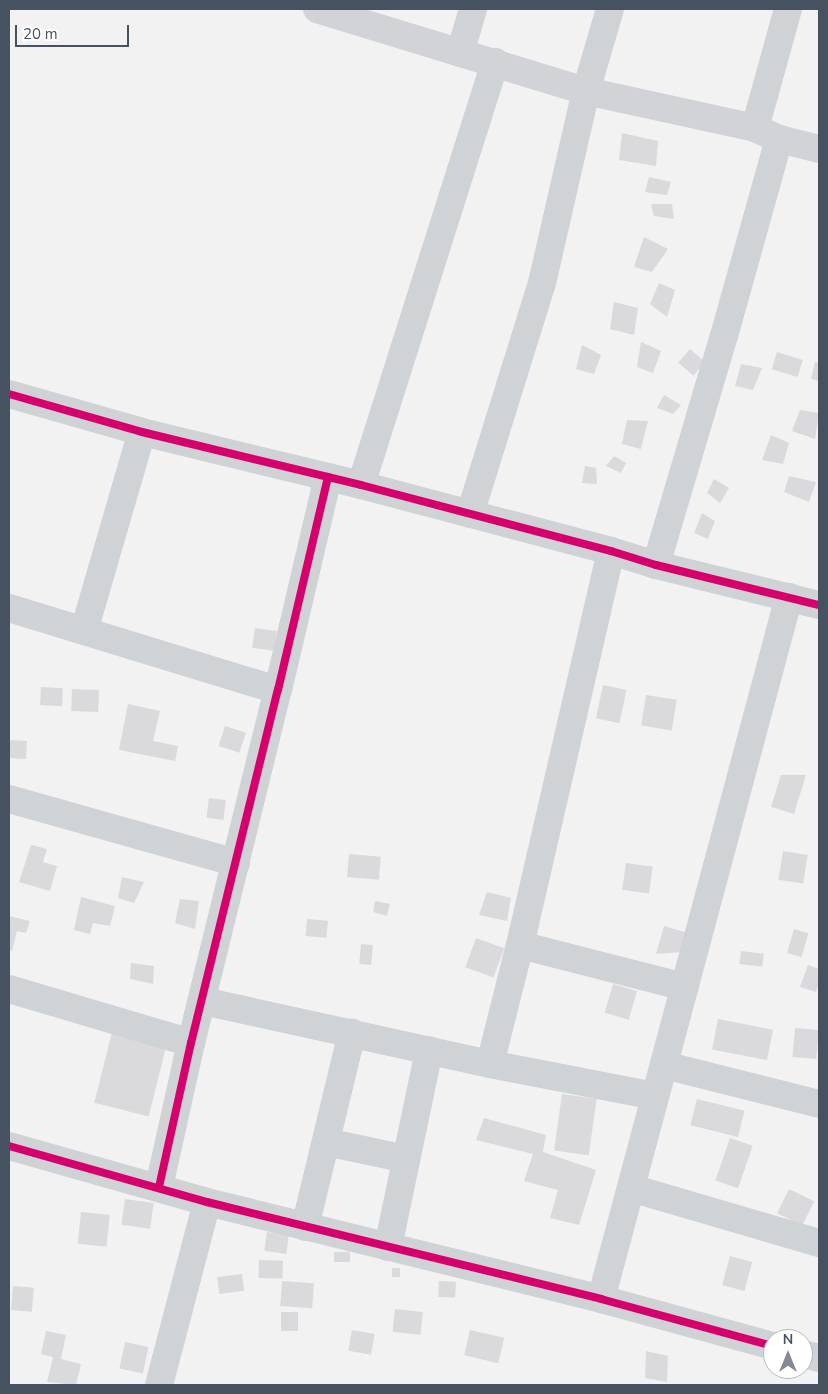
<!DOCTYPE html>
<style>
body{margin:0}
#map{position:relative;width:828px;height:1394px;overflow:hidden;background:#f3f2f2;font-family:"Nunito Sans",sans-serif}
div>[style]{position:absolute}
.building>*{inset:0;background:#dadadc;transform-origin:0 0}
.street>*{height:28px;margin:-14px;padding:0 14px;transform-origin:14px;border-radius:14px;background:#d0d3d6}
.secondary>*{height:28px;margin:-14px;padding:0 14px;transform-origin:14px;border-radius:14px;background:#d1d3d7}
.cycleway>*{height:8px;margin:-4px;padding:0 4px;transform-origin:4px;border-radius:4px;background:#d6006c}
span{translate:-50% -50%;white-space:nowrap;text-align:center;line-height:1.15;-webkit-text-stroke:5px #fff;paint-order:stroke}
.frame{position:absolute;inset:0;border:10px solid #475261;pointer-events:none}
.north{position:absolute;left:763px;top:1329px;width:50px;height:50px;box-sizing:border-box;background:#fff;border:1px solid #b5bac0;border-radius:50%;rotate:0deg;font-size:14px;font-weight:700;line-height:20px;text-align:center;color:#475261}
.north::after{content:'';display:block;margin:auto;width:18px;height:22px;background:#838a94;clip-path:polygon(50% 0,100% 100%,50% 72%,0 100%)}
.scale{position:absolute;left:15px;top:25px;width:114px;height:22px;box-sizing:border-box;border:2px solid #475261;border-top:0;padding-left:6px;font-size:15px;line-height:18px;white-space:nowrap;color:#475261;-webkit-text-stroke:4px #fff;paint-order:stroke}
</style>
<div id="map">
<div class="building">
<i style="clip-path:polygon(622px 133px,658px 141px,656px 166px,619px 160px)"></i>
<i style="clip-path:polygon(649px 177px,671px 182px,667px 195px,645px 192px)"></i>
<i style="clip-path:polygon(651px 204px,672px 204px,674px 219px,654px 216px)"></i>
<i style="clip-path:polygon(644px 237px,668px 249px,652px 272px,634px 267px)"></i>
<i style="clip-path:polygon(659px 283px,675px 290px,667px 317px,650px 304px)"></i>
<i style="clip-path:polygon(614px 302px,638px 308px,634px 335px,610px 329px)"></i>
<i style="clip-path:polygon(641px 342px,661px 351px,653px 373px,637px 367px)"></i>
<i style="clip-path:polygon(582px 345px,601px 355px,594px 374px,576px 369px)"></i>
<i style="left:690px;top:349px;width:20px;height:18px;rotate:41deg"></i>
<i style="left:777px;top:352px;width:27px;height:18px;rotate:17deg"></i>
<i style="clip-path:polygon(815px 362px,819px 363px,819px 381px,811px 379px)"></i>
<i style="clip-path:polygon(741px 364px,762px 368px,753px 390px,735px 386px)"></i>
<i style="clip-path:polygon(664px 395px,681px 405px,673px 414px,657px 408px)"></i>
<i style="clip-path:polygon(800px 410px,819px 413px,815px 439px,792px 431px)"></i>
<i style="clip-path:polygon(627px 420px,648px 421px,641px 449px,622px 444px)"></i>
<i style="clip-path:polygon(771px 435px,789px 443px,783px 464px,762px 460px)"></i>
<i style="clip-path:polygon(614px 456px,626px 463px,621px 473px,606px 466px)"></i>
<i style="clip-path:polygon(585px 466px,596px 468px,597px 484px,582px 483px)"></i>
<i style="clip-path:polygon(789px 476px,816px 482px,809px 502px,784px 492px)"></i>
<i style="clip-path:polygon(714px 479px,729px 488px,720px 503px,707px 493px)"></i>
<i style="clip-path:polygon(702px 513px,715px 521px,708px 539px,694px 533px)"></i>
<i style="left:255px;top:628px;width:22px;height:20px;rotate:8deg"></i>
<i style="left:603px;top:685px;width:24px;height:34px;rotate:12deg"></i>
<i style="left:41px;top:687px;width:22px;height:18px;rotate:3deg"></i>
<i style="left:72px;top:689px;width:27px;height:22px;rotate:2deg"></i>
<i style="left:646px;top:695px;width:31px;height:31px;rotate:9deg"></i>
<i style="clip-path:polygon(128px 704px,160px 711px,153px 741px,178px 746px,175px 761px,119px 750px)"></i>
<i style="left:225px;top:726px;width:22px;height:21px;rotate:18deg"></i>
<i style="left:9px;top:740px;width:18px;height:18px;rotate:3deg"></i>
<i style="clip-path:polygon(781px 775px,806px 775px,794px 814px,771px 807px)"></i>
<i style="left:209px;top:798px;width:17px;height:20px;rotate:7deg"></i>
<i style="clip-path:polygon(31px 845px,47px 849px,43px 862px,57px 866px,50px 891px,19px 882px)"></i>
<i style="left:783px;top:851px;width:25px;height:29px;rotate:9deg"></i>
<i style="left:349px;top:854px;width:32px;height:23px;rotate:5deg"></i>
<i style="left:626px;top:863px;width:27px;height:27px;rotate:8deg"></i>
<i style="clip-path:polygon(122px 877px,144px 882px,134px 903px,118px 898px)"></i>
<i style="clip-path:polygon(487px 892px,511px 898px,507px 921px,479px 915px)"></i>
<i style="clip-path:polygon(81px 897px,115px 906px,110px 926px,93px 923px,90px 934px,74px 930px)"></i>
<i style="clip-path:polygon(180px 899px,199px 901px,195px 929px,175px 923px)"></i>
<i style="clip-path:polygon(375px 901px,390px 904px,387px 916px,373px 912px)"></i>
<i style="clip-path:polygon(9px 916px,30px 921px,26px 933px,17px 931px,12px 951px,9px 950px)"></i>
<i style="left:307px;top:919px;width:21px;height:17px;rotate:5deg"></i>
<i style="clip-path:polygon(664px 926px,688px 933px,682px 952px,656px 954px)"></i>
<i style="left:794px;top:929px;width:15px;height:25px;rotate:16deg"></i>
<i style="left:476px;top:938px;width:30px;height:31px;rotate:20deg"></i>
<i style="left:361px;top:944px;width:12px;height:20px;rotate:5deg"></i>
<i style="left:741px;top:951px;width:23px;height:13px;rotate:7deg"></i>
<i style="clip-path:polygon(131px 963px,154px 966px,153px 984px,130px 979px)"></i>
<i style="clip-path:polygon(808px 965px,819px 969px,819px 982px,816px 992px,800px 987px)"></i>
<i style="left:613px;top:984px;width:25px;height:30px;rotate:16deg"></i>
<i style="left:718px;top:1019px;width:56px;height:31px;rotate:11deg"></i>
<i style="left:795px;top:1028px;width:24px;height:29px;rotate:5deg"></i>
<i style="left:112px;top:1032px;width:56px;height:73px;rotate:14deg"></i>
<i style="left:562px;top:1094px;width:35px;height:57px;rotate:8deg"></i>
<i style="left:697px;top:1099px;width:49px;height:27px;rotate:14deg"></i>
<i style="clip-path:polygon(484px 1118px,546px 1135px,543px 1152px,596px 1170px,579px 1225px,550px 1218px,558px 1190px,524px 1181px,533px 1154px,476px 1140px)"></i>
<i style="left:730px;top:1138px;width:24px;height:45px;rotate:19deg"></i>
<i style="left:789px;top:1189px;width:28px;height:27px;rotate:26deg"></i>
<i style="left:125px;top:1199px;width:29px;height:26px;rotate:8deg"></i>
<i style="left:81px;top:1212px;width:29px;height:32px;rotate:6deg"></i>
<i style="left:267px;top:1232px;width:22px;height:19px;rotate:8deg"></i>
<i style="left:334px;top:1252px;width:16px;height:10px"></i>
<i style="left:730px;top:1256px;width:23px;height:30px;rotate:15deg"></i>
<i style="left:259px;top:1260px;width:24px;height:18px;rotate:2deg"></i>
<i style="left:392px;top:1268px;width:8px;height:9px"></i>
<i style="left:242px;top:1274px;width:17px;height:25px;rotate:83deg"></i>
<i style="left:282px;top:1281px;width:32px;height:25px;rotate:4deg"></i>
<i style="left:439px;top:1281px;width:17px;height:16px;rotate:3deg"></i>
<i style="left:13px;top:1286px;width:21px;height:24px;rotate:5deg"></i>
<i style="left:395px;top:1309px;width:28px;height:23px;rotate:6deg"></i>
<i style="left:281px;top:1312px;width:17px;height:19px"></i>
<i style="left:352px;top:1330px;width:23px;height:21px;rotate:10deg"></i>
<i style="left:470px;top:1330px;width:35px;height:26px;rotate:13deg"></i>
<i style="clip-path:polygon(46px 1331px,66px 1335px,61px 1359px,81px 1364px,76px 1385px,47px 1382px,53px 1357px,41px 1354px)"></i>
<i style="left:125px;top:1342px;width:24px;height:27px;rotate:12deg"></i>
<i style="clip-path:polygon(646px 1351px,668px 1356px,667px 1382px,645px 1378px)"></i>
</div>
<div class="street">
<i style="left:460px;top:53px;width:46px;rotate:-73.5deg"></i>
<i style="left:755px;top:128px;width:123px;rotate:-74.5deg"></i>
<i style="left:9px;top:394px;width:138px;rotate:15.9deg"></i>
<i style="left:142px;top:432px;width:225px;rotate:13.6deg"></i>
<i style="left:361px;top:485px;width:259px;rotate:14.8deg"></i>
<i style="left:611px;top:551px;width:47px;rotate:17.3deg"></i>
<i style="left:656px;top:565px;width:168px;rotate:13.8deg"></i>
<i style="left:361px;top:485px;width:444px;rotate:-72.4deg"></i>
<i style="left:470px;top:514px;width:242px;rotate:-72.7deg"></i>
<i style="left:542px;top:283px;width:197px;rotate:-77.1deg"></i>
<i style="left:586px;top:91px;width:85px;rotate:-73.7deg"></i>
<i style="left:656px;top:565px;width:239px;rotate:-73.5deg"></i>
<i style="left:724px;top:336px;width:205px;rotate:-74.4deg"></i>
<i style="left:9px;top:608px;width:281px;rotate:17deg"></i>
<i style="left:84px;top:631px;width:207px;rotate:-73.8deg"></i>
<i style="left:9px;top:799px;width:236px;rotate:15.7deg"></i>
<i style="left:520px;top:945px;width:170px;rotate:14.3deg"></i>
<i style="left:9px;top:989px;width:190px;rotate:16.5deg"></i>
<i style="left:203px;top:1001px;width:294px;rotate:12.4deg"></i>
<i style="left:490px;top:1064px;width:168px;rotate:11deg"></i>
<i style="left:490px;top:1064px;width:123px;rotate:-75.9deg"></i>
<i style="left:520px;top:945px;width:404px;rotate:-77deg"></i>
<i style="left:664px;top:1065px;width:160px;rotate:14.1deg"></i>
<i style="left:326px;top:1142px;width:82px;rotate:12deg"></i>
<i style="left:9px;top:1146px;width:206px;rotate:15.8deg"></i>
<i style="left:207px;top:1202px;width:406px;rotate:13.8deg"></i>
<i style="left:601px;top:1299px;width:178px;rotate:15.3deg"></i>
<i style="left:159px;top:1187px;width:148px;rotate:-77.5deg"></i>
<i style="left:191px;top:1043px;width:364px;rotate:-76.2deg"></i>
<i style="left:278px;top:690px;width:219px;rotate:-76.8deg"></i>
<i style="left:631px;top:1188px;width:196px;rotate:16.3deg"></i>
<i style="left:305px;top:1227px;width:200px;rotate:-76.4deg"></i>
<i style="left:388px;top:1247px;width:201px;rotate:-78.2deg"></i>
<i style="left:601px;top:1299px;width:727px;rotate:-75.01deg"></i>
<i style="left:803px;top:1354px;width:16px;rotate:14deg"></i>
<i style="left:159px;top:1385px;width:189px;rotate:-75.3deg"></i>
</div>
<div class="secondary">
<i style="left:317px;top:9px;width:281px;rotate:17deg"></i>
<i style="left:586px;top:91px;width:173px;rotate:12.3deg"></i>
<i style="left:755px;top:128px;width:26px;rotate:25deg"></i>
<i style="left:779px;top:139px;width:41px;rotate:14deg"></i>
</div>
<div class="cycleway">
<i style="left:9px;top:394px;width:138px;rotate:15.9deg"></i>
<i style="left:142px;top:432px;width:225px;rotate:13.6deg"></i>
<i style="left:361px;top:485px;width:259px;rotate:14.8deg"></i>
<i style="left:611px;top:551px;width:47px;rotate:17.3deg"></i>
<i style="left:656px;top:565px;width:168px;rotate:13.8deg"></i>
<i style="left:9px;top:1146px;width:206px;rotate:15.8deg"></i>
<i style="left:207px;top:1202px;width:406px;rotate:13.8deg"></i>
<i style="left:601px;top:1299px;width:178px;rotate:15.3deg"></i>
<i style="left:159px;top:1187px;width:148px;rotate:-77.5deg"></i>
<i style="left:191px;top:1043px;width:364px;rotate:-76.2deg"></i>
<i style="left:278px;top:690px;width:219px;rotate:-76.8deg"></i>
</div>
<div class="frame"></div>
<div class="north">N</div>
<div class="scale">20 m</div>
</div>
